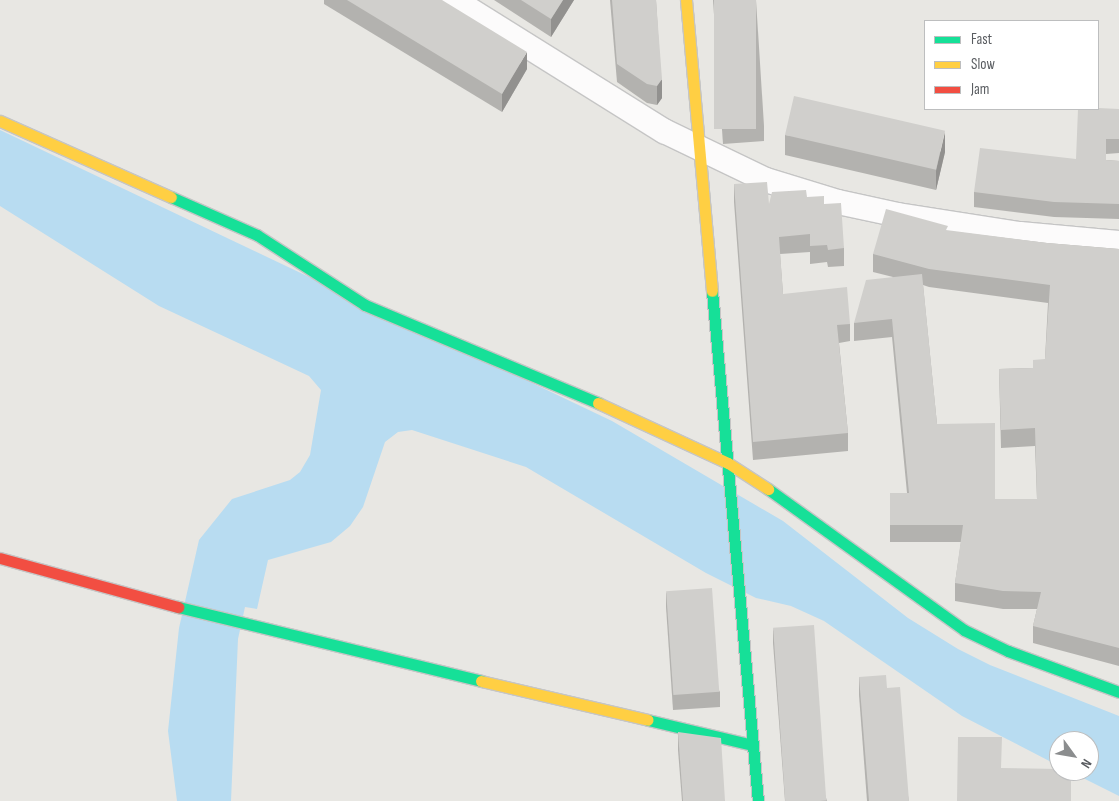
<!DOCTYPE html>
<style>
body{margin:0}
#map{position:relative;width:1119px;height:801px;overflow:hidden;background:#e8e7e3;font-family:"Sofia Sans Condensed",sans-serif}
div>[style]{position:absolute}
.water>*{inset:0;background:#b8dcf1}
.roads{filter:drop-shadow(1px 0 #c5c5c5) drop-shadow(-1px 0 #c5c5c5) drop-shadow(0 1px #c5c5c5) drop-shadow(0 -1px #c5c5c5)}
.street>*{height:24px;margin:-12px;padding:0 12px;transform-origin:12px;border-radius:12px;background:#fcfbfb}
.fast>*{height:11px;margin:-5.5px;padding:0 5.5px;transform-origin:5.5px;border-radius:5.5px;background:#16e098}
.slow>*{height:11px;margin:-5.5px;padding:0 5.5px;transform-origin:5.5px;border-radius:5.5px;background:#ffcf43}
.jam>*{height:11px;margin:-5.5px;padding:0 5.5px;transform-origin:5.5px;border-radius:5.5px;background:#f24e42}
.wall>*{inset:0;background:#b3b2af}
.shaded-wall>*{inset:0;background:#92918f}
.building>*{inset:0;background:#d0cfcc;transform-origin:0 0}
span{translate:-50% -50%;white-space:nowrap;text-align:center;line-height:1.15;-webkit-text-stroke:5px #fff;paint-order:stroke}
.legend{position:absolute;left:924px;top:20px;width:175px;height:90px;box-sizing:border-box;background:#fff;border:1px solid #bdbebf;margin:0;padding:6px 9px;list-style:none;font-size:15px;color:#595c60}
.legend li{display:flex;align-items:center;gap:10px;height:25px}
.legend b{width:25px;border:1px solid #bdbebf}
.north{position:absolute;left:1049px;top:731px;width:50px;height:50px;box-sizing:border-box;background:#fff;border:1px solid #bdbebf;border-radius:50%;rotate:122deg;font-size:14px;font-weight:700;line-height:20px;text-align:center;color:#595c60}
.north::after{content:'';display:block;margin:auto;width:18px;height:22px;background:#8b8d8e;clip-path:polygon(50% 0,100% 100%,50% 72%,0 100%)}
</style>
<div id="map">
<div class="water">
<i style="clip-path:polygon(0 130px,612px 421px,783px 521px,908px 618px,958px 649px,990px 665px,1119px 716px,1119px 796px,1069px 771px,1089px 771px,1089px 741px,1059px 741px,1059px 766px,962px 716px,824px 621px,791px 606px,756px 598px,706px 573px,526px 467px,412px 430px,398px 432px,385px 442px,363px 507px,350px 526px,331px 542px,268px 560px,257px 609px,245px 607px,238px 639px,231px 801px,177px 801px,168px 731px,179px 628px,199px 540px,232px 499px,290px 480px,300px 472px,310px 455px,321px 390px,309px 376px,159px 306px,0 206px)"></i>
</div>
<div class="roads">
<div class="street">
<i style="left:454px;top:0;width:248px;rotate:32deg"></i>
<i style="left:664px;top:131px;width:113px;rotate:25.7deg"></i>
<i style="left:766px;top:180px;width:75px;rotate:17deg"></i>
<i style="left:838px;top:202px;width:61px;rotate:12.2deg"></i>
<i style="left:898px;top:215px;width:123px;rotate:8.9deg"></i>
<i style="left:1020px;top:234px;width:99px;rotate:5.2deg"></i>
</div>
<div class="fast">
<i style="left:171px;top:197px;width:94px;rotate:23.8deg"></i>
<i style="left:257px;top:235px;width:129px;rotate:32.9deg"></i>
<i style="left:365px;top:305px;width:253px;rotate:22.8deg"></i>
<i style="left:712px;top:291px;width:512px;rotate:84.85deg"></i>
<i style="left:768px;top:489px;width:241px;rotate:35.7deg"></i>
<i style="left:964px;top:630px;width:49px;rotate:25.5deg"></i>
<i style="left:1008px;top:651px;width:118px;rotate:20.3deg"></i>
<i style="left:178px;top:607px;width:312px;rotate:13.7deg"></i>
<i style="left:648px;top:720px;width:108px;rotate:13.4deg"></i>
</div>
<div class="slow">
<i style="left:686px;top:0;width:292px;rotate:84.9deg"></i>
<i style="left:0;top:121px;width:187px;rotate:24deg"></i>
<i style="left:598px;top:403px;width:143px;rotate:24.8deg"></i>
<i style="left:728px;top:463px;width:48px;rotate:33deg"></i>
<i style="left:481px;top:681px;width:171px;rotate:13.1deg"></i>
</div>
<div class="jam">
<i style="left:0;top:558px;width:185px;rotate:15.4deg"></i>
</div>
</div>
<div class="wall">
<i style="clip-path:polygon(324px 0,432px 0,527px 69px,502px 112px,324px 4px)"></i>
<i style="clip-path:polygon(494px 0,574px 0,551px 37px)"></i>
<i style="clip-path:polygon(610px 0,656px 0,662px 98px,657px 105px,647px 103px,617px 82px)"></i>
<i style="clip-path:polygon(713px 0,756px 0,764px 126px,764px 141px,723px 144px)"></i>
<i style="clip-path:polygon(1119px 109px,1119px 153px,1106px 154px,1106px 160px,1119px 161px,1119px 219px,1054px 217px,974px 207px,974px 192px,1076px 159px)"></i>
<i style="clip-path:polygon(785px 135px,945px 152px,936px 190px,785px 155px)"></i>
<i style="clip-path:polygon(734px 184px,769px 204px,807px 197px,824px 204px,844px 248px,844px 266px,828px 267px,827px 262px,810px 264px,810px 252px,780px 254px,783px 294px,850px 324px,850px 341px,839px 343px,848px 433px,848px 451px,753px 460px,734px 202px)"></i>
<i style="clip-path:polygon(evenodd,948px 231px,1047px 243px,1119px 249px,1119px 666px,1033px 643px,1033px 626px,1037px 609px,1003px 609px,955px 601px,955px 583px,961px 542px,890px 542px,890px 493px,907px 493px,892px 337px,854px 341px,854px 323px,893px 277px,873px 272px,873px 254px,948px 231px,923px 285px,929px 287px,1048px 303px,1045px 359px,1033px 368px,999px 369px,1001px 448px,1035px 446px,1037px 499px,995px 499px,937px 424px,923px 285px)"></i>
<i style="clip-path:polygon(666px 592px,720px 692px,720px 707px,673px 710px,666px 607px)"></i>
<i style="clip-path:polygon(773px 628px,827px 801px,785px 801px,773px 643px)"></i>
<i style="clip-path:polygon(859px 677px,887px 688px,909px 801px,867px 801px,859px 695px)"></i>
<i style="clip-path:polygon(678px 732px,725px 801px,682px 801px,678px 750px)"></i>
</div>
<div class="shaded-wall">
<i style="clip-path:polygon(563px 0,574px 0,551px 37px,551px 19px)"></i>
<i style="clip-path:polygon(527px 52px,527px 69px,502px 112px,502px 94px)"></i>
<i style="clip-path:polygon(662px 79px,662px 98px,657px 105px,657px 86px)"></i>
<i style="clip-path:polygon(945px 132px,945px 152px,936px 190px,936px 171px)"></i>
</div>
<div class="building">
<i style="clip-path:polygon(347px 0,442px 0,527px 52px,502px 94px)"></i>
<i style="clip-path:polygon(521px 0,563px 0,551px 19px)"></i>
<i style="clip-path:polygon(612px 0,656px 0,662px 79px,657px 86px,647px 84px,617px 64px)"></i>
<i style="left:714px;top:0;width:42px;height:129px"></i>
<i style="left:794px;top:96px;width:155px;height:40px;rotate:13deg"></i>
<i style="clip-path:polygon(1098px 108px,1119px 109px,1119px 139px,1106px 139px,1106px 160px,1119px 161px,1119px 204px,1054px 202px,974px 192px,980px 148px,1076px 159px,1078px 109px,1098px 109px)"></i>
<i style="clip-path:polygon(767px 182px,769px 204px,772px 192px,806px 190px,807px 197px,824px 196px,824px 204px,841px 203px,844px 248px,828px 250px,827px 245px,810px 246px,810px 234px,779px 237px,783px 294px,847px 287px,850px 324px,837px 325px,848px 433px,753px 442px,734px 184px)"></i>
<i style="clip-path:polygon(886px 209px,948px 226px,946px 230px,1047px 243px,1119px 249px,1119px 648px,1033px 626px,1041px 592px,1003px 591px,955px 583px,963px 525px,890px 525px,890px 493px,909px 493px,892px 319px,854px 323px,866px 280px,922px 274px,937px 424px,995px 423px,995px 499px,1037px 499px,1035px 428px,1001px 430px,999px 369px,1033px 368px,1033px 360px,1045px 359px,1050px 285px,929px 269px,873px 254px)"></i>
<i style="left:712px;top:588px;width:104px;height:46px;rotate:86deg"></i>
<i style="left:814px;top:625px;width:176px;height:41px;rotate:86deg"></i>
<i style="clip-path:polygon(886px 675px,887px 688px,900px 687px,909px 801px,869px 801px,859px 677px)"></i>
<i style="clip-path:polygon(678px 732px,721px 738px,725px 801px,683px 801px)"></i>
<i style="clip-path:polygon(958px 737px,1002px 737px,1001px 768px,1059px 769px,1059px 771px,1071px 771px,1071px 801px,957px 801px)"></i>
</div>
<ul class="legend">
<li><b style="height:6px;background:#16e098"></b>Fast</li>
<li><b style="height:6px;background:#ffcf43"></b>Slow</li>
<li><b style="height:6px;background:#f24e42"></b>Jam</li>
</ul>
<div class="north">N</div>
</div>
